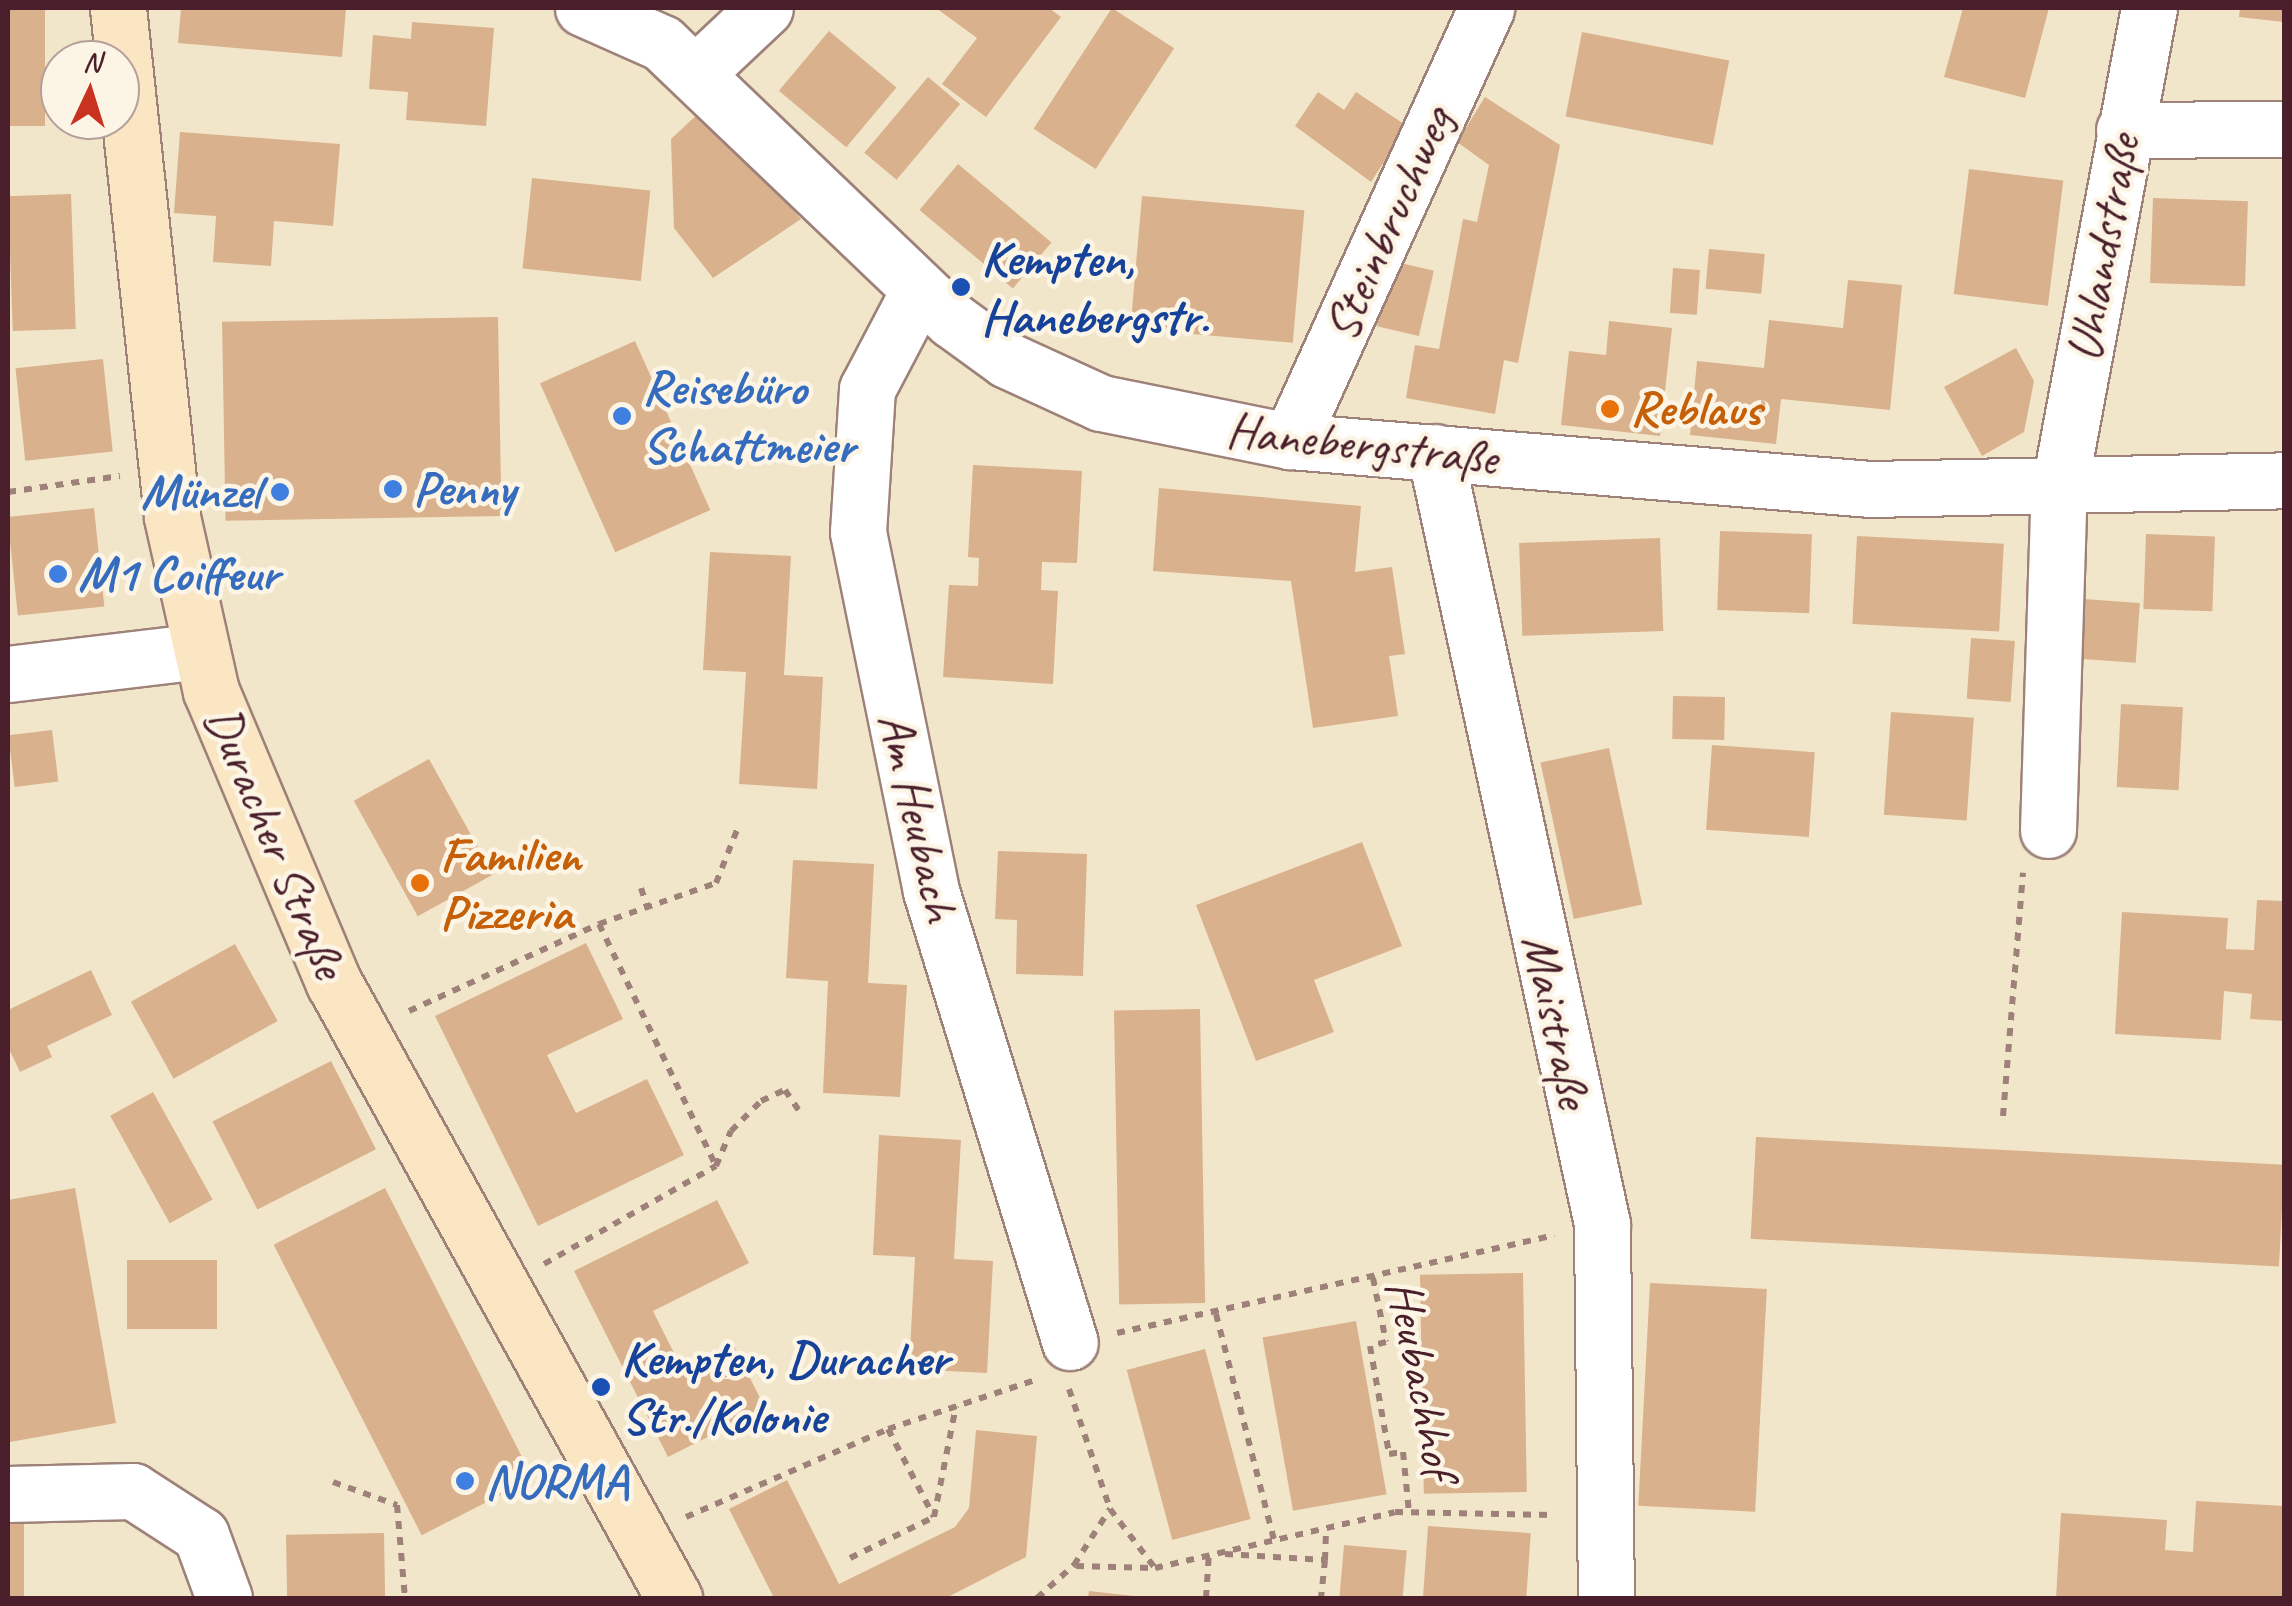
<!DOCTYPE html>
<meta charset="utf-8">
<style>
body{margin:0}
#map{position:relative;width:2292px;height:1606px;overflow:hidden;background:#f2e6ca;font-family:Caveat,sans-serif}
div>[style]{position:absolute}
.building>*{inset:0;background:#d9b18d;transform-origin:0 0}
.path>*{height:6px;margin-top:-3px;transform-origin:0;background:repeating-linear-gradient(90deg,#9e827a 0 8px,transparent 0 16px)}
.roads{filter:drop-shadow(2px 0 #9e827a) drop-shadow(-2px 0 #9e827a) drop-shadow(0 2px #9e827a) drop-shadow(0 -2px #9e827a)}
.street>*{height:55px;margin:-27.5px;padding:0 27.5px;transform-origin:27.5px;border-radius:27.5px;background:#fff}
.secondary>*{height:55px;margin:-27.5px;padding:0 27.5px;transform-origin:27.5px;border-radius:27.5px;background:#fbe6c4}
.dots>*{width:28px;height:28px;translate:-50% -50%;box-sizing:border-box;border:5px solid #fcf5e5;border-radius:50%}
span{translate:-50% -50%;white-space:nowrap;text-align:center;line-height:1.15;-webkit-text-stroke:9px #fcf5e5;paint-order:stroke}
.street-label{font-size:50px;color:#4a1f2b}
.transit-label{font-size:50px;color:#164399;font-weight:700}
.left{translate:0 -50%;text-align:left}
.shop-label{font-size:50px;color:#366cbe;font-weight:700}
.right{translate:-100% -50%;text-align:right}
.food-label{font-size:50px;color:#c56008;font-weight:700}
.frame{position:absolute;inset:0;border:10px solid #4a1f2b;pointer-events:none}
.north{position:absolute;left:40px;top:40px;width:100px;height:100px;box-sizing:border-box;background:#fcf5e5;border:2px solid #b59f9b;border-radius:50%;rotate:4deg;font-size:28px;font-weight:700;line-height:40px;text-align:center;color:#4a1f2b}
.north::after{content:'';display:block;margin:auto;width:35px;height:45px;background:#c8321e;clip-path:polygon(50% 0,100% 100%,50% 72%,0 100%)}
</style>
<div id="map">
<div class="building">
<i style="left:8px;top:8px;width:37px;height:118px"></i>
<i style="clip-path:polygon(181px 8px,346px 8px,342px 57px,178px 43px)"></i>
<i style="clip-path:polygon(936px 8px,1049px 8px,1061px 17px,986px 117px,942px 84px,977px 38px)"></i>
<i style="left:1112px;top:8px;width:74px;height:144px;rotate:33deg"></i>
<i style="clip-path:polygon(1963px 8px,2049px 8px,2025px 98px,1944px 77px)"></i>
<i style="clip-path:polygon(2240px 8px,2284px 8px,2284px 22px,2239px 17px)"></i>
<i style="clip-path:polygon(412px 22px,494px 28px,486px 126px,406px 120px,408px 92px,369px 89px,373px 35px,411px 39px)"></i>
<i style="left:829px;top:31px;width:88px;height:78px;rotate:40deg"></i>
<i style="left:1582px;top:32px;width:150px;height:86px;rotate:11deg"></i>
<i style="left:928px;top:77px;width:42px;height:99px;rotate:40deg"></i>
<i style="clip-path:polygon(1318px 92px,1344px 110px,1356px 92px,1407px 126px,1371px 182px,1295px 126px)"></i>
<i style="clip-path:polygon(1485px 97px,1560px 145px,1518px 363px,1504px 360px,1495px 414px,1406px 398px,1415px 345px,1439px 349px,1463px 219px,1477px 222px,1489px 165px,1457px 142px)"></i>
<i style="clip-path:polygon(702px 110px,801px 219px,713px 278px,674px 228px,671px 139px)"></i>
<i style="clip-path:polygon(180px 132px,340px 144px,333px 226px,274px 221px,271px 266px,213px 262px,216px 216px,174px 213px)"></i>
<i style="left:958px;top:164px;width:122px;height:60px;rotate:40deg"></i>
<i style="left:1969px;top:169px;width:95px;height:126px;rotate:7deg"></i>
<i style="left:532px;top:178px;width:119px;height:91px;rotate:6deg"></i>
<i style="left:71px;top:194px;width:135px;height:63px;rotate:88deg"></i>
<i style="left:1142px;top:196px;width:163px;height:133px;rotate:5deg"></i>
<i style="left:2153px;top:198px;width:95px;height:85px;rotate:2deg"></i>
<i style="left:1709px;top:249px;width:56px;height:40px;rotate:5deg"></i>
<i style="left:1392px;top:261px;width:43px;height:67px;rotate:13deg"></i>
<i style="left:1673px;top:268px;width:27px;height:45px;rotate:4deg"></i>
<i style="clip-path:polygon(1848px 280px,1902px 285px,1890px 410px,1781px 399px,1776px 444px,1690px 435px,1697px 361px,1764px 368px,1769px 320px,1843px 328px)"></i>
<i style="left:498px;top:317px;width:199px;height:276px;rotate:89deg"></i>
<i style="clip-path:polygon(1609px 321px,1672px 328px,1660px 436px,1561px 425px,1569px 351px,1606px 355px)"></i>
<i style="left:635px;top:341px;width:185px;height:104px;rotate:66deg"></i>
<i style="clip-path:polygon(2016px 348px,2034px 381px,2024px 432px,1982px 456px,1944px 387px)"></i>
<i style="left:103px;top:359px;width:93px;height:88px;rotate:84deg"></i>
<i style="clip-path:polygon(973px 465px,1082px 471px,1077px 563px,1042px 562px,1041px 590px,1058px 591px,1053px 684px,943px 677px,949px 585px,978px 586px,979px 558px,968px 557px)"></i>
<i style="clip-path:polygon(1159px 488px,1361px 506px,1355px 572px,1392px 567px,1405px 654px,1389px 656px,1398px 716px,1313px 728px,1291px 581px,1153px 571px)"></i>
<i style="left:94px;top:508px;width:99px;height:87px;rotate:84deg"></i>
<i style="left:1720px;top:531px;width:92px;height:79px;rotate:2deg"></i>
<i style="left:2146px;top:534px;width:69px;height:75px;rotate:2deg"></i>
<i style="left:1857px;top:536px;width:147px;height:88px;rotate:3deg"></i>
<i style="left:1660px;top:538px;width:93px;height:141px;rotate:88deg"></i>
<i style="clip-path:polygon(710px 552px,791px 556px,784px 675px,823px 677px,817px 789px,739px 784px,746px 672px,703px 670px)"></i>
<i style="left:2084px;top:599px;width:56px;height:60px;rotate:4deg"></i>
<i style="left:1971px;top:638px;width:44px;height:61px;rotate:4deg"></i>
<i style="left:1673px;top:696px;width:52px;height:43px;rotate:1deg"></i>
<i style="left:2121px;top:704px;width:62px;height:83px;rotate:3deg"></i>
<i style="left:1891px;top:712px;width:83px;height:103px;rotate:4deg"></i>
<i style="left:52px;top:730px;width:52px;height:44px;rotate:83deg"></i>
<i style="left:1712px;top:745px;width:103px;height:85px;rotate:4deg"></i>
<i style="left:1609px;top:748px;width:160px;height:70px;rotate:78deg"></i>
<i style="left:429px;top:759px;width:132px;height:86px;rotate:61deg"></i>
<i style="clip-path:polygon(1362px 842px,1402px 946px,1314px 980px,1334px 1032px,1256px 1061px,1196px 905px)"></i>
<i style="clip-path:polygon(998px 851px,1087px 854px,1083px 976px,1016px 974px,1017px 920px,995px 919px)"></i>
<i style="clip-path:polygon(793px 860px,874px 864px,868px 983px,907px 985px,900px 1097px,823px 1093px,828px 981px,786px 978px)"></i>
<i style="clip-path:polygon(2257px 900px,2284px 901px,2284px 1021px,2250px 1019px,2252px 994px,2224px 991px,2221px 1040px,2115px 1034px,2122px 912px,2228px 918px,2226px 949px,2254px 950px)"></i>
<i style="clip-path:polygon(586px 943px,623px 1019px,547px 1055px,576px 1113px,647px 1079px,684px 1155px,538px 1226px,435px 1016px)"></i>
<i style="left:235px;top:944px;width:88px;height:119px;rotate:61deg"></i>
<i style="clip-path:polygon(91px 970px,112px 1015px,47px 1046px,52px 1057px,20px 1072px,8px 1047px,8px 1010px)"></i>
<i style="left:1200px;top:1009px;width:294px;height:86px;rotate:89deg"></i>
<i style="left:331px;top:1061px;width:99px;height:133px;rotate:63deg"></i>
<i style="left:153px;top:1092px;width:123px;height:49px;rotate:61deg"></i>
<i style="clip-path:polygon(879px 1135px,961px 1140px,954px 1259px,993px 1261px,987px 1373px,909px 1369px,915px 1257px,873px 1255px)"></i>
<i style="left:1756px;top:1137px;width:529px;height:102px;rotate:3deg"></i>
<i style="clip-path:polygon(75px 1188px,116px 1423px,10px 1442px,8px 1200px)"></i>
<i style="left:385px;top:1188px;width:326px;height:125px;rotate:63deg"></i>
<i style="clip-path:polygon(717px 1200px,749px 1263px,653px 1311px,682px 1369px,733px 1344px,765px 1408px,668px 1457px,574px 1271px)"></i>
<i style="left:127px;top:1260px;width:90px;height:69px"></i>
<i style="left:1523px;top:1273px;width:219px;height:103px;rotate:89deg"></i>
<i style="left:1650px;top:1283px;width:117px;height:223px;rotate:3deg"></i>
<i style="left:1356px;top:1321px;width:176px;height:95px;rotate:80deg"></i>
<i style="left:1205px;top:1349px;width:176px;height:81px;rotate:75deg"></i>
<i style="clip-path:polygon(976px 1430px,1037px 1436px,1026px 1557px,946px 1598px,774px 1598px,729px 1509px,787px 1480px,839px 1584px,955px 1527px,969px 1508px)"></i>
<i style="clip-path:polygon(2196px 1501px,2284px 1506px,2284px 1598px,2056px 1598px,2061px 1513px,2167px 1520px,2165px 1550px,2193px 1552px)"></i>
<i style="left:8px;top:1518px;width:16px;height:80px"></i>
<i style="left:1428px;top:1526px;width:103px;height:72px;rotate:4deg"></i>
<i style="left:384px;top:1533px;width:65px;height:98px;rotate:89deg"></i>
<i style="left:1344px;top:1545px;width:63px;height:53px;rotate:5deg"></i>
<i style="clip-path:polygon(1089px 1591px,1134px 1596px,1134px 1598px,1088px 1598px)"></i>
</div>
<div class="path">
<i style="left:8px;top:492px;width:113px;rotate:-8.1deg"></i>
<i style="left:641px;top:888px;width:20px;rotate:72deg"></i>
<i style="left:599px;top:924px;width:124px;rotate:-19.3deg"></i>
<i style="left:716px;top:883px;width:57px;rotate:-68.4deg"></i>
<i style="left:409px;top:1011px;width:209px;rotate:-24.6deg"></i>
<i style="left:599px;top:924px;width:269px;rotate:64.2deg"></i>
<i style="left:2003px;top:1116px;width:244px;rotate:-85.3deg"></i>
<i style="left:544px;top:1264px;width:198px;rotate:-29.7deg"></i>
<i style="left:716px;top:1166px;width:38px;rotate:-67deg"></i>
<i style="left:731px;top:1131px;width:42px;rotate:-45deg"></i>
<i style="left:761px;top:1101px;width:26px;rotate:-25deg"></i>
<i style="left:785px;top:1090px;width:29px;rotate:56deg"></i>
<i style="left:1373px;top:1278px;width:65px;rotate:78.5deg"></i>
<i style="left:1386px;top:1342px;width:16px;rotate:166deg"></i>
<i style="left:1370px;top:1346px;width:110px;rotate:80deg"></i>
<i style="left:1389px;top:1454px;width:14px;rotate:-8deg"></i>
<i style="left:1403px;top:1452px;width:60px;rotate:84.3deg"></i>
<i style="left:1216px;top:1314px;width:237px;rotate:75.6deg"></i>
<i style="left:1117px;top:1333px;width:448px;rotate:-12.6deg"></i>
<i style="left:1069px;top:1389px;width:127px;rotate:71.1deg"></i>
<i style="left:1110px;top:1509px;width:74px;rotate:52.7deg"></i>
<i style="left:1155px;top:1568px;width:246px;rotate:-13.1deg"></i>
<i style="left:1395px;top:1512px;width:159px;rotate:1.1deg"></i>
<i style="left:888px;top:1429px;width:99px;rotate:62.4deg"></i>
<i style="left:934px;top:1517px;width:113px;rotate:-78.8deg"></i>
<i style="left:333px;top:1482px;width:68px;rotate:19.8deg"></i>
<i style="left:397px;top:1505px;width:93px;rotate:85.1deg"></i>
<i style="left:686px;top:1517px;width:220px;rotate:-23.5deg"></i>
<i style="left:888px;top:1429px;width:158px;rotate:-18.4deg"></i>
<i style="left:1225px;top:1554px;width:100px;rotate:3.4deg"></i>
<i style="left:1325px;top:1560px;width:38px;rotate:96deg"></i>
<i style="left:850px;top:1558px;width:93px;rotate:-26deg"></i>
<i style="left:1325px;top:1560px;width:25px;rotate:-88deg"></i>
<i style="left:1076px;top:1566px;width:77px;rotate:1.5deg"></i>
<i style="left:1037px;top:1598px;width:50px;rotate:-41.7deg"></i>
<i style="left:1074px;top:1565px;width:67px;rotate:-57.3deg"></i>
<i style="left:1206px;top:1598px;width:45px;rotate:-86.2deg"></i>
</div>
<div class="roads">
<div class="street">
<i style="left:583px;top:8px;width:86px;rotate:23.9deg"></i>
<i style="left:662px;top:43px;width:401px;rotate:43.7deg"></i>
<i style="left:952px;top:320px;width:68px;rotate:36deg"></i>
<i style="left:1007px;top:360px;width:103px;rotate:24.6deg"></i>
<i style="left:1101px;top:403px;width:193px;rotate:11.4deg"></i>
<i style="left:1290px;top:441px;width:582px;rotate:4.73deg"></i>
<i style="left:1870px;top:489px;width:414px;rotate:-1.2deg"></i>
<i style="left:695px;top:74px;width:96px;rotate:-43.3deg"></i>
<i style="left:2124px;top:130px;width:160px;rotate:-0.4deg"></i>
<i style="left:919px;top:290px;width:112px;rotate:117.7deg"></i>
<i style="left:867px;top:389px;width:143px;rotate:93.6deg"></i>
<i style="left:858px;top:532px;width:366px;rotate:78.5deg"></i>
<i style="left:931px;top:891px;width:472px;rotate:72.9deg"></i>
<i style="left:1290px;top:441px;width:475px;rotate:-65.6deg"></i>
<i style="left:1435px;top:452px;width:790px;rotate:77.79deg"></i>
<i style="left:1602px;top:1224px;width:374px;rotate:89.4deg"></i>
<i style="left:8px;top:674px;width:194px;rotate:-6.8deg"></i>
<i style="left:2048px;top:830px;width:341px;rotate:-88.2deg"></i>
<i style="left:2059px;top:489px;width:489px;rotate:-79.4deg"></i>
<i style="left:8px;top:1494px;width:125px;rotate:-1.4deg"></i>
<i style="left:133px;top:1491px;width:81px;rotate:32.9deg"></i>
<i style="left:201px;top:1535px;width:67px;rotate:69.9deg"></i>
</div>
<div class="secondary">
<i style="left:118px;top:8px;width:512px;rotate:83.94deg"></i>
<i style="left:172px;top:517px;width:178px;rotate:77.4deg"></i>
<i style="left:211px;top:691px;width:317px;rotate:67.2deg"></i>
<i style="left:334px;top:983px;width:703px;rotate:61.06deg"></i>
</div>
</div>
<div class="dots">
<i style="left:961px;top:287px;background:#1a4fb4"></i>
<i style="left:1610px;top:409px;background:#e8710a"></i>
<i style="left:622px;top:416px;background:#3f7fe0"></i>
<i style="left:393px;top:489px;background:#3f7fe0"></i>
<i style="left:280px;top:492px;background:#3f7fe0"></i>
<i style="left:58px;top:574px;background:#3f7fe0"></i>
<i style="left:420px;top:883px;background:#e8710a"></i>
<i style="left:601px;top:1387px;background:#1a4fb4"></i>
<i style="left:465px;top:1481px;background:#3f7fe0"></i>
</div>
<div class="street-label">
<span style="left:1388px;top:224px;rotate:-66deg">Steinbruchweg</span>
<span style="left:2103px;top:248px;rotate:-80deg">Uhlandstraße</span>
<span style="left:1362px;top:444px;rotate:6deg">Hanebergstraße</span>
<span style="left:918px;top:817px;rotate:77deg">Am Heubach</span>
<span style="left:276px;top:842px;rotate:67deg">Duracher Straße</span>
<span style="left:1557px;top:1021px;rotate:78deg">Maistraße</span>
<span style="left:1422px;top:1379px;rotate:79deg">Heubachhof</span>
</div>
<div class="transit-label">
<span class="left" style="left:981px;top:287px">Kempten,<br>Hanebergstr.</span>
<span class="left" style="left:621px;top:1387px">Kempten, Duracher<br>Str./Kolonie</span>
</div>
<div class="shop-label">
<span class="left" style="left:642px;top:416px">Reisebüro<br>Schattmeier</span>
<span class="left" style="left:413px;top:489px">Penny</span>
<span class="right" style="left:260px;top:492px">Münzel</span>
<span class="left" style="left:78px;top:574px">M1 Coiffeur</span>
<span class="left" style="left:485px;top:1481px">NORMA</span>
</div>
<div class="food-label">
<span class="left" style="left:1630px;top:409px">Reblaus</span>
<span class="left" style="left:440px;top:883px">Familien<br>Pizzeria</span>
</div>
<div class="frame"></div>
<div class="north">N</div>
</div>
